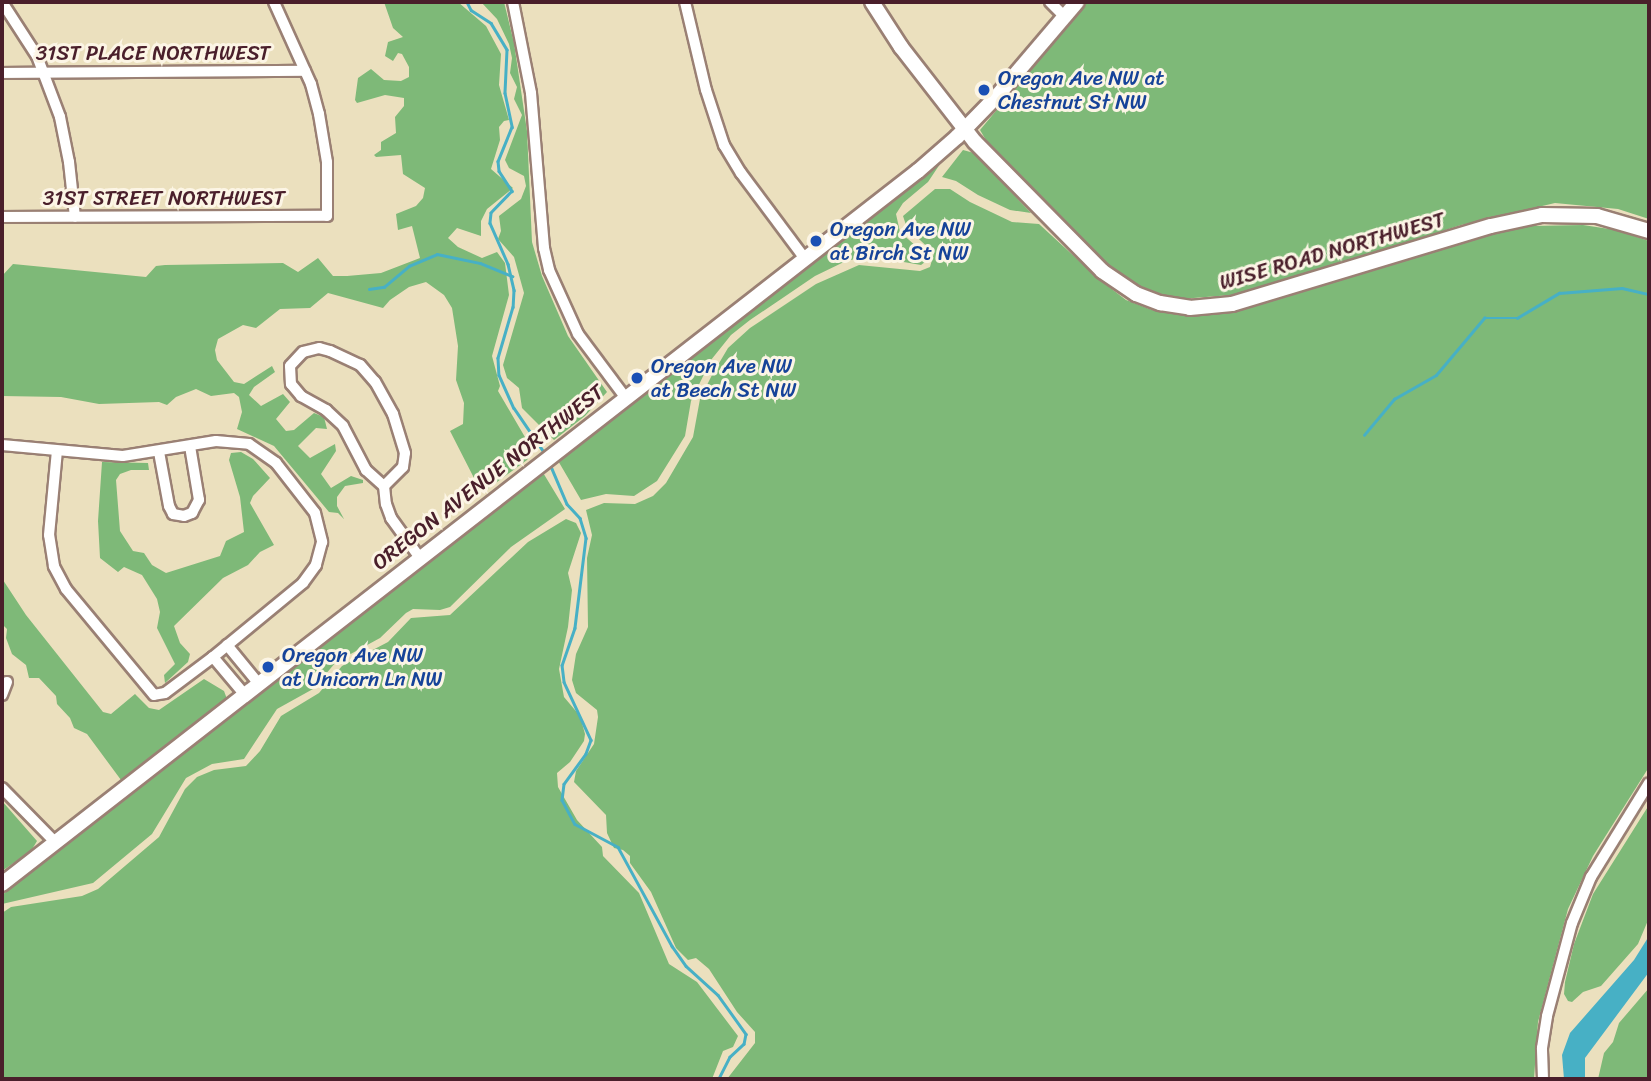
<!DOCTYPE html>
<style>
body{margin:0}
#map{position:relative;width:1651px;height:1081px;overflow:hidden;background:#ebe0be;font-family:Sriracha,sans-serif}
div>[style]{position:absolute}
.forest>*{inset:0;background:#7eb978}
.water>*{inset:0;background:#47b0c5}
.stream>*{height:2.5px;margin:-1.25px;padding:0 1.25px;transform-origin:1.25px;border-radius:1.25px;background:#47b0c5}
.roads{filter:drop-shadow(2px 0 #9a8074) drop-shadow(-2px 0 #9a8074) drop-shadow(0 2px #9a8074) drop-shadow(0 -2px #9a8074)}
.street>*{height:10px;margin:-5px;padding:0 5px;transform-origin:5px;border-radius:5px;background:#fff}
.secondary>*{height:14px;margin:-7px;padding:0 7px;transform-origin:7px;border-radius:7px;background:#fff}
.dots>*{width:19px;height:19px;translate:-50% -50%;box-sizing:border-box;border:4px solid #fcf5e5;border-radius:50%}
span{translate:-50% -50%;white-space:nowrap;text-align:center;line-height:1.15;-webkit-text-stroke:6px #fcf5e5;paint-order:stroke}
.street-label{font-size:21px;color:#4a1f2b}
.transit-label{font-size:21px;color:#164399}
.left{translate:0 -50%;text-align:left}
.frame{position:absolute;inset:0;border:4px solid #4a1f2b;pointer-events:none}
</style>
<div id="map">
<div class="forest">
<i style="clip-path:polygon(384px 2px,458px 2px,486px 26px,501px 54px,499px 85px,509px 120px,504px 121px,499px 127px,500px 140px,491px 169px,513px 188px,487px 209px,481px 221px,481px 236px,457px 228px,448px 238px,458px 247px,482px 258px,497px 252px,505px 263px,509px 295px,492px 356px,500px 386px,498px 391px,529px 444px,531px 454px,527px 460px,486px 490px,474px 478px,450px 431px,463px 424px,464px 403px,456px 380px,458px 346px,452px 308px,444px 295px,426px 282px,409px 287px,390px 300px,383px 308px,328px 293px,310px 308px,280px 309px,256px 328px,243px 325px,218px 339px,215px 350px,217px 360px,234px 382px,244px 384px,272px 366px,275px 372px,254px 387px,249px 395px,261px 406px,283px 394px,290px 402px,276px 419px,286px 431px,294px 430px,314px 413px,324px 417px,327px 429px,316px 428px,298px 446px,310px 458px,335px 444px,336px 451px,321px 474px,331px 488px,351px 476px,363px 480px,363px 483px,345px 486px,337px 497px,337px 506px,344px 519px,338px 513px,329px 512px,274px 446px,237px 429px,242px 412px,239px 397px,234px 393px,211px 396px,196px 389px,176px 397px,167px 405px,159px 402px,99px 404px,61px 397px,2px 396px,2px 276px,13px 264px,146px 277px,156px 266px,165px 265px,283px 263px,298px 272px,318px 258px,333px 276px,347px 276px,381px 273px,420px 258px,412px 226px,398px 230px,396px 214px,416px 206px,423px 198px,425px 188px,403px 174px,401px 155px,376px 157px,374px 155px,381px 150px,381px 142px,396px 133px,395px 117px,404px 106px,404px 98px,385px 95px,357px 103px,355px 100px,358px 78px,371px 69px,384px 80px,401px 81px,409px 77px,409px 67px,402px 54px,398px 53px,393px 61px,385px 56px,388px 42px,403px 37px,393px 28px)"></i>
<i style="clip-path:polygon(481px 2px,504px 2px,514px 43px,527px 131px,532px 242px,542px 276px,568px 336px,607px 392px,585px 416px,554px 440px,522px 408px,519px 388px,507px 378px,503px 365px,524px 293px,514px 257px,498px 239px,501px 231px,499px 216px,521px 199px,526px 186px,524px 176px,509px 168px,505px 160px,522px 115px,514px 99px,517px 87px,510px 73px,512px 58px,509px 44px,497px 19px)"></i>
<i style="clip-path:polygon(1087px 2px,1649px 2px,1649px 219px,1618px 209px,1555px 203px,1461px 225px,1315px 272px,1231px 295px,1181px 299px,1141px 289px,1106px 264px,990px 147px,980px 130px)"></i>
<i style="clip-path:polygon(963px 150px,974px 153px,1031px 213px,1010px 210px,978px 195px,956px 181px,942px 177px)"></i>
<i style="clip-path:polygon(944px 158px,928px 182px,903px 203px,896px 214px,900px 232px,925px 254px,925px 262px,921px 265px,869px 256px,846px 261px,815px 276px,750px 320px,731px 335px,711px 360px,691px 401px,685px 436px,657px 481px,634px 496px,606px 494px,581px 500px,557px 459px)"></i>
<i style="clip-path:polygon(935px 189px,950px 189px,970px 202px,1012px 222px,1039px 224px,1100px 280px,1126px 300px,1152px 310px,1189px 316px,1228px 311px,1286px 297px,1480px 237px,1530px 226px,1583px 225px,1616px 230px,1649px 241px,1649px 767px,1593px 856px,1568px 909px,1538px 1022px,1534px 1079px,727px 1079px,755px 1043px,755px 1032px,737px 1012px,709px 969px,696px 958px,688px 960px,676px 948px,651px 892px,630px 863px,630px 856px,623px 850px,614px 848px,607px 833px,606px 815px,574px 782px,576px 771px,594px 744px,598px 717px,597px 710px,576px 693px,572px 680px,576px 654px,588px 627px,587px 558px,592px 535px,586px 510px,604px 503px,635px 504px,653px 496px,666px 483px,693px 437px,700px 399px,712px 375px,728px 348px,750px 328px,816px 284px,859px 265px,920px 271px,930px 267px,934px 253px,907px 228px,903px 216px)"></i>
<i style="clip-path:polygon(241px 452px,253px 459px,270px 478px,253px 496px,250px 503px,274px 545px,260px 552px,248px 565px,223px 578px,174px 626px,180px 643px,190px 654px,188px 662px,165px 683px,164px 675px,175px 664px,157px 628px,160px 612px,157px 599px,142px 575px,124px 567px,118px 572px,100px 558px,98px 521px,102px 462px,148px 463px,149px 470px,131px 470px,120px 474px,116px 480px,120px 531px,133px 551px,144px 553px,152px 565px,166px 573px,220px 556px,226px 541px,244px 532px,240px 497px,229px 460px,231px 453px)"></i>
<i style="clip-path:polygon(542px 471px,565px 509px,511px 547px,450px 607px,440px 610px,413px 609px,406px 613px,380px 638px,336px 662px,313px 689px,277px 709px,244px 759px,212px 764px,186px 778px,152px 834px,93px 883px,2px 904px,2px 895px)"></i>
<i style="clip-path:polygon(566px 519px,576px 523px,581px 533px,568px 573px,572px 590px,568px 627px,559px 669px,564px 697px,580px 716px,585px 734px,584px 741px,570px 762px,557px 773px,558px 787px,577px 820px,602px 847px,603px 856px,639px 893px,669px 964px,697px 982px,738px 1036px,733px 1047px,723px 1051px,712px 1079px,2px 1079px,2px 913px,11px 907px,82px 896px,98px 889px,159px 837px,185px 789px,197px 777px,214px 770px,246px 766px,260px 751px,281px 716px,319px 693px,342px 666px,388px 642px,411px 618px,450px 615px,528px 542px)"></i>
<i style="clip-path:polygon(2px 558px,3px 580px,26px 615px,103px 712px,111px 714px,135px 694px,149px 708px,159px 710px,204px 679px,224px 691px,227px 699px,121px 780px,87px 734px,74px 728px,70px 718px,57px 704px,56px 696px,39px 678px,29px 678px,26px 665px,12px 654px,6px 638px,7px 629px,2px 624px)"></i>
<i style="clip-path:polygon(2px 801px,37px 841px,31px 851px,2px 871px)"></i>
<i style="clip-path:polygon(1649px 805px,1649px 918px,1638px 944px,1601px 986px,1583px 992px,1572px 1002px,1568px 1001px,1564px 994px,1565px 982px,1574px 944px,1593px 894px)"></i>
<i style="clip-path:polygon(1649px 988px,1649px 1079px,1598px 1079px,1604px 1053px,1613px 1042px,1619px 1023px)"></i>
</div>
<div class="water">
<i style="clip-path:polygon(1649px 936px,1649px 972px,1585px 1058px,1585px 1079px,1564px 1079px,1562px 1055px,1570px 1033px,1634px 960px)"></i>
</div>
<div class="stream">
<i style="left:467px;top:2px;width:9px;rotate:63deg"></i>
<i style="left:471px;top:10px;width:24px;rotate:33deg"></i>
<i style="left:491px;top:23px;width:31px;rotate:59deg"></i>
<i style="left:507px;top:50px;width:43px;rotate:92.7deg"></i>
<i style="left:505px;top:93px;width:35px;rotate:78deg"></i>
<i style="left:512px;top:127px;width:37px;rotate:112deg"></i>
<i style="left:498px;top:161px;width:10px;rotate:84deg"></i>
<i style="left:499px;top:171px;width:24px;rotate:57deg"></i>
<i style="left:512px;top:191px;width:30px;rotate:134deg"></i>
<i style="left:491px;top:213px;width:10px;rotate:96deg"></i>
<i style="left:490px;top:223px;width:45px;rotate:66.3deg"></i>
<i style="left:508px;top:264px;width:27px;rotate:77deg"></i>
<i style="left:514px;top:290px;width:17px;rotate:93deg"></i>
<i style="left:513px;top:307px;width:53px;rotate:106.4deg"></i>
<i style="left:498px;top:358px;width:17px;rotate:87deg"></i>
<i style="left:499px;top:375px;width:36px;rotate:66deg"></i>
<i style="left:514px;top:408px;width:57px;rotate:55.8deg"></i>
<i style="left:369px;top:289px;width:15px;rotate:-8deg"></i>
<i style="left:384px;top:287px;width:33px;rotate:-40deg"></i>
<i style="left:409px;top:266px;width:30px;rotate:-23deg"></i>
<i style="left:437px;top:254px;width:44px;rotate:11.8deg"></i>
<i style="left:480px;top:263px;width:35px;rotate:22deg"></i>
<i style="left:1364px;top:435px;width:47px;rotate:-50.2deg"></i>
<i style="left:1394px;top:399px;width:48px;rotate:-29.7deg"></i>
<i style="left:1436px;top:375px;width:75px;rotate:-49.9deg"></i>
<i style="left:1484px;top:318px;width:33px"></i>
<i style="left:1517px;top:318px;width:49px;rotate:-30.8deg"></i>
<i style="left:1559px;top:293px;width:63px;rotate:-4.5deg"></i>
<i style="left:1622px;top:288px;width:28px;rotate:13deg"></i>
<i style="left:550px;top:464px;width:43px;rotate:67deg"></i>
<i style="left:567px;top:504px;width:19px;rotate:47deg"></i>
<i style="left:580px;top:518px;width:21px;rotate:73deg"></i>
<i style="left:586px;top:538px;width:91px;rotate:97deg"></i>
<i style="left:575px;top:628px;width:39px;rotate:109deg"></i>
<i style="left:562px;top:665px;width:17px;rotate:83deg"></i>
<i style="left:564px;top:682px;width:64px;rotate:65deg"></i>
<i style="left:591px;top:740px;width:15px;rotate:110deg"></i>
<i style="left:586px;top:754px;width:37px;rotate:126deg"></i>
<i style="left:564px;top:784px;width:16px;rotate:97deg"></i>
<i style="left:562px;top:800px;width:27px;rotate:62deg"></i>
<i style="left:575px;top:824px;width:49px;rotate:28.1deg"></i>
<i style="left:618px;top:847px;width:113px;rotate:61.4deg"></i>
<i style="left:672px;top:946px;width:24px;rotate:55deg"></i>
<i style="left:686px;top:966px;width:43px;rotate:42.2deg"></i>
<i style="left:718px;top:995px;width:48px;rotate:54.3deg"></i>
<i style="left:746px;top:1034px;width:10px;rotate:101deg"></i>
<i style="left:744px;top:1044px;width:19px;rotate:137deg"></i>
<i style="left:730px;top:1057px;width:25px;rotate:117deg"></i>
</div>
<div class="roads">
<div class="street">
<i style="left:2px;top:2px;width:64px;rotate:57.1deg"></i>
<i style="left:37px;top:56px;width:65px;rotate:69.3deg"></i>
<i style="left:60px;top:117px;width:46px;rotate:78.7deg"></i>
<i style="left:69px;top:162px;width:55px;rotate:83.8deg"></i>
<i style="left:513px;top:2px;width:93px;rotate:78.8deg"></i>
<i style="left:531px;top:93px;width:156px;rotate:85.2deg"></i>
<i style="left:544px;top:248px;width:23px;rotate:77deg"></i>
<i style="left:549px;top:270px;width:70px;rotate:65.6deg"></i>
<i style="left:578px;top:334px;width:79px;rotate:53.3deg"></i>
<i style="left:685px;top:2px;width:90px;rotate:76.6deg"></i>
<i style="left:706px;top:90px;width:58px;rotate:71.9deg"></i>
<i style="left:724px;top:145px;width:33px;rotate:59deg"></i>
<i style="left:741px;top:173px;width:107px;rotate:53.3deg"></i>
<i style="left:1050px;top:2px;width:21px;rotate:45deg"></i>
<i style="left:2px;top:73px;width:303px;rotate:-0.4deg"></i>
<i style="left:2px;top:217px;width:325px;rotate:-0.2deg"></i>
<i style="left:327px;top:216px;width:54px;rotate:-90deg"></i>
<i style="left:327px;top:162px;width:49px;rotate:-99.5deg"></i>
<i style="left:319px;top:114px;width:31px;rotate:-105deg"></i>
<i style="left:311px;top:84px;width:90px;rotate:-114.3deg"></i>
<i style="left:2px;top:445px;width:121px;rotate:5.2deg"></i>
<i style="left:123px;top:456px;width:94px;rotate:-9.2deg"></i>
<i style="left:216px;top:441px;width:33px;rotate:5deg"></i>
<i style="left:249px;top:444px;width:33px;rotate:35deg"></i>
<i style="left:276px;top:463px;width:63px;rotate:52deg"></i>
<i style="left:315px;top:513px;width:30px;rotate:76deg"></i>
<i style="left:322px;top:542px;width:24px;rotate:105deg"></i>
<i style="left:316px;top:565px;width:22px;rotate:126deg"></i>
<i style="left:303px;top:583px;width:117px;rotate:140.6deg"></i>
<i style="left:213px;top:657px;width:60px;rotate:143.1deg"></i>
<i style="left:165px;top:693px;width:11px;rotate:170deg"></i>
<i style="left:154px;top:695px;width:138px;rotate:-129.7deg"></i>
<i style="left:66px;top:589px;width:26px;rotate:-118deg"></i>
<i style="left:54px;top:566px;width:31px;rotate:-99deg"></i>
<i style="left:49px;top:535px;width:84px;rotate:-84.6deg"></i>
<i style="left:159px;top:452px;width:55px;rotate:79.5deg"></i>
<i style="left:169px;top:506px;width:9px;rotate:63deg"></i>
<i style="left:173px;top:514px;width:11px;rotate:10deg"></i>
<i style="left:184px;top:516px;width:9px;rotate:-21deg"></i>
<i style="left:192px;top:513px;width:15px;rotate:-62deg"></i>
<i style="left:199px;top:500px;width:55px;rotate:-99.5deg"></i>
<i style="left:384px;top:486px;width:27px;rotate:-45deg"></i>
<i style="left:403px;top:467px;width:14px;rotate:-82deg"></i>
<i style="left:405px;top:453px;width:41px;rotate:-107.1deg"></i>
<i style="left:393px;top:414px;width:37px;rotate:-119deg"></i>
<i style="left:375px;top:382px;width:23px;rotate:-131deg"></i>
<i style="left:360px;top:365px;width:33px;rotate:-155deg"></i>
<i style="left:330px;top:351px;width:11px;rotate:-165deg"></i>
<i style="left:319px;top:348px;width:16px;rotate:166deg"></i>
<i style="left:303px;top:352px;width:19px;rotate:133deg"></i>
<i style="left:290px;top:366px;width:18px;rotate:87deg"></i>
<i style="left:291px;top:384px;width:16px;rotate:50deg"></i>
<i style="left:301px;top:396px;width:29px;rotate:29deg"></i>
<i style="left:326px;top:410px;width:23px;rotate:43deg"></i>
<i style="left:343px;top:426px;width:50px;rotate:62.4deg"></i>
<i style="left:366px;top:470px;width:24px;rotate:42deg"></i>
<i style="left:384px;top:486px;width:18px;rotate:84deg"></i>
<i style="left:386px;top:504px;width:15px;rotate:70deg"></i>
<i style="left:391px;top:518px;width:49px;rotate:54.1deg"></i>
<i style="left:227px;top:645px;width:50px;rotate:50.6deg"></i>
<i style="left:213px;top:657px;width:50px;rotate:49.9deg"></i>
<i style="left:2px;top:695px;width:14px;rotate:-69deg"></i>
<i style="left:2px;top:788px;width:76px;rotate:45.5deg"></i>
<i style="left:1543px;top:1079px;width:31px;rotate:-92deg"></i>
<i style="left:1542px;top:1048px;width:32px;rotate:-81deg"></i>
<i style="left:1547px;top:1016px;width:96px;rotate:-75deg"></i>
<i style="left:1572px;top:923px;width:50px;rotate:-67.6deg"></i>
<i style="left:1591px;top:877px;width:110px;rotate:-58.3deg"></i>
</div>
<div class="secondary">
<i style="left:872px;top:2px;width:54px;rotate:57.2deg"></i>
<i style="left:901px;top:47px;width:120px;rotate:52.1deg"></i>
<i style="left:975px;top:142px;width:181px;rotate:45.4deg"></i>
<i style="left:1102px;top:271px;width:41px;rotate:34.1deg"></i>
<i style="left:1136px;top:294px;width:26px;rotate:21deg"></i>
<i style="left:1160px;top:303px;width:30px;rotate:9deg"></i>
<i style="left:1190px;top:308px;width:42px;rotate:-5.4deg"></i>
<i style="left:1232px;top:304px;width:270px;rotate:-16.8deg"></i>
<i style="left:1491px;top:226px;width:52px;rotate:-12.2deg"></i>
<i style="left:1542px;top:215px;width:55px;rotate:1deg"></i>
<i style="left:1597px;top:216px;width:54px;rotate:16.1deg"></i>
<i style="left:2px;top:884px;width:1161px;rotate:-37.9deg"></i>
<i style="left:918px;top:171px;width:52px;rotate:-41.1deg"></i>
<i style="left:957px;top:137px;width:57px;rotate:-45.7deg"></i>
<i style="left:997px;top:96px;width:123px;rotate:-49.6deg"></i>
</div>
</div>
<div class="dots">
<i style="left:984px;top:90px;background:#1a4fb4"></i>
<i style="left:816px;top:241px;background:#1a4fb4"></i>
<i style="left:637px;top:378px;background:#1a4fb4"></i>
<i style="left:268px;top:667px;background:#1a4fb4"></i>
</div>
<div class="street-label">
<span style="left:153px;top:53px">31ST PLACE NORTHWEST</span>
<span style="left:164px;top:198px">31ST STREET NORTHWEST</span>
<span style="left:1332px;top:251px;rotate:-16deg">WISE ROAD NORTHWEST</span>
<span style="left:488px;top:477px;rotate:-38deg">OREGON AVENUE NORTHWEST</span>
</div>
<div class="transit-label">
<span class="left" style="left:998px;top:90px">Oregon Ave NW at<br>Chestnut St NW</span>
<span class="left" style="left:830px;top:241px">Oregon Ave NW<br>at Birch St NW</span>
<span class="left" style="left:651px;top:378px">Oregon Ave NW<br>at Beech St NW</span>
<span class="left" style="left:282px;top:667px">Oregon Ave NW<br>at Unicorn Ln NW</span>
</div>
<div class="frame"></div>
</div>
